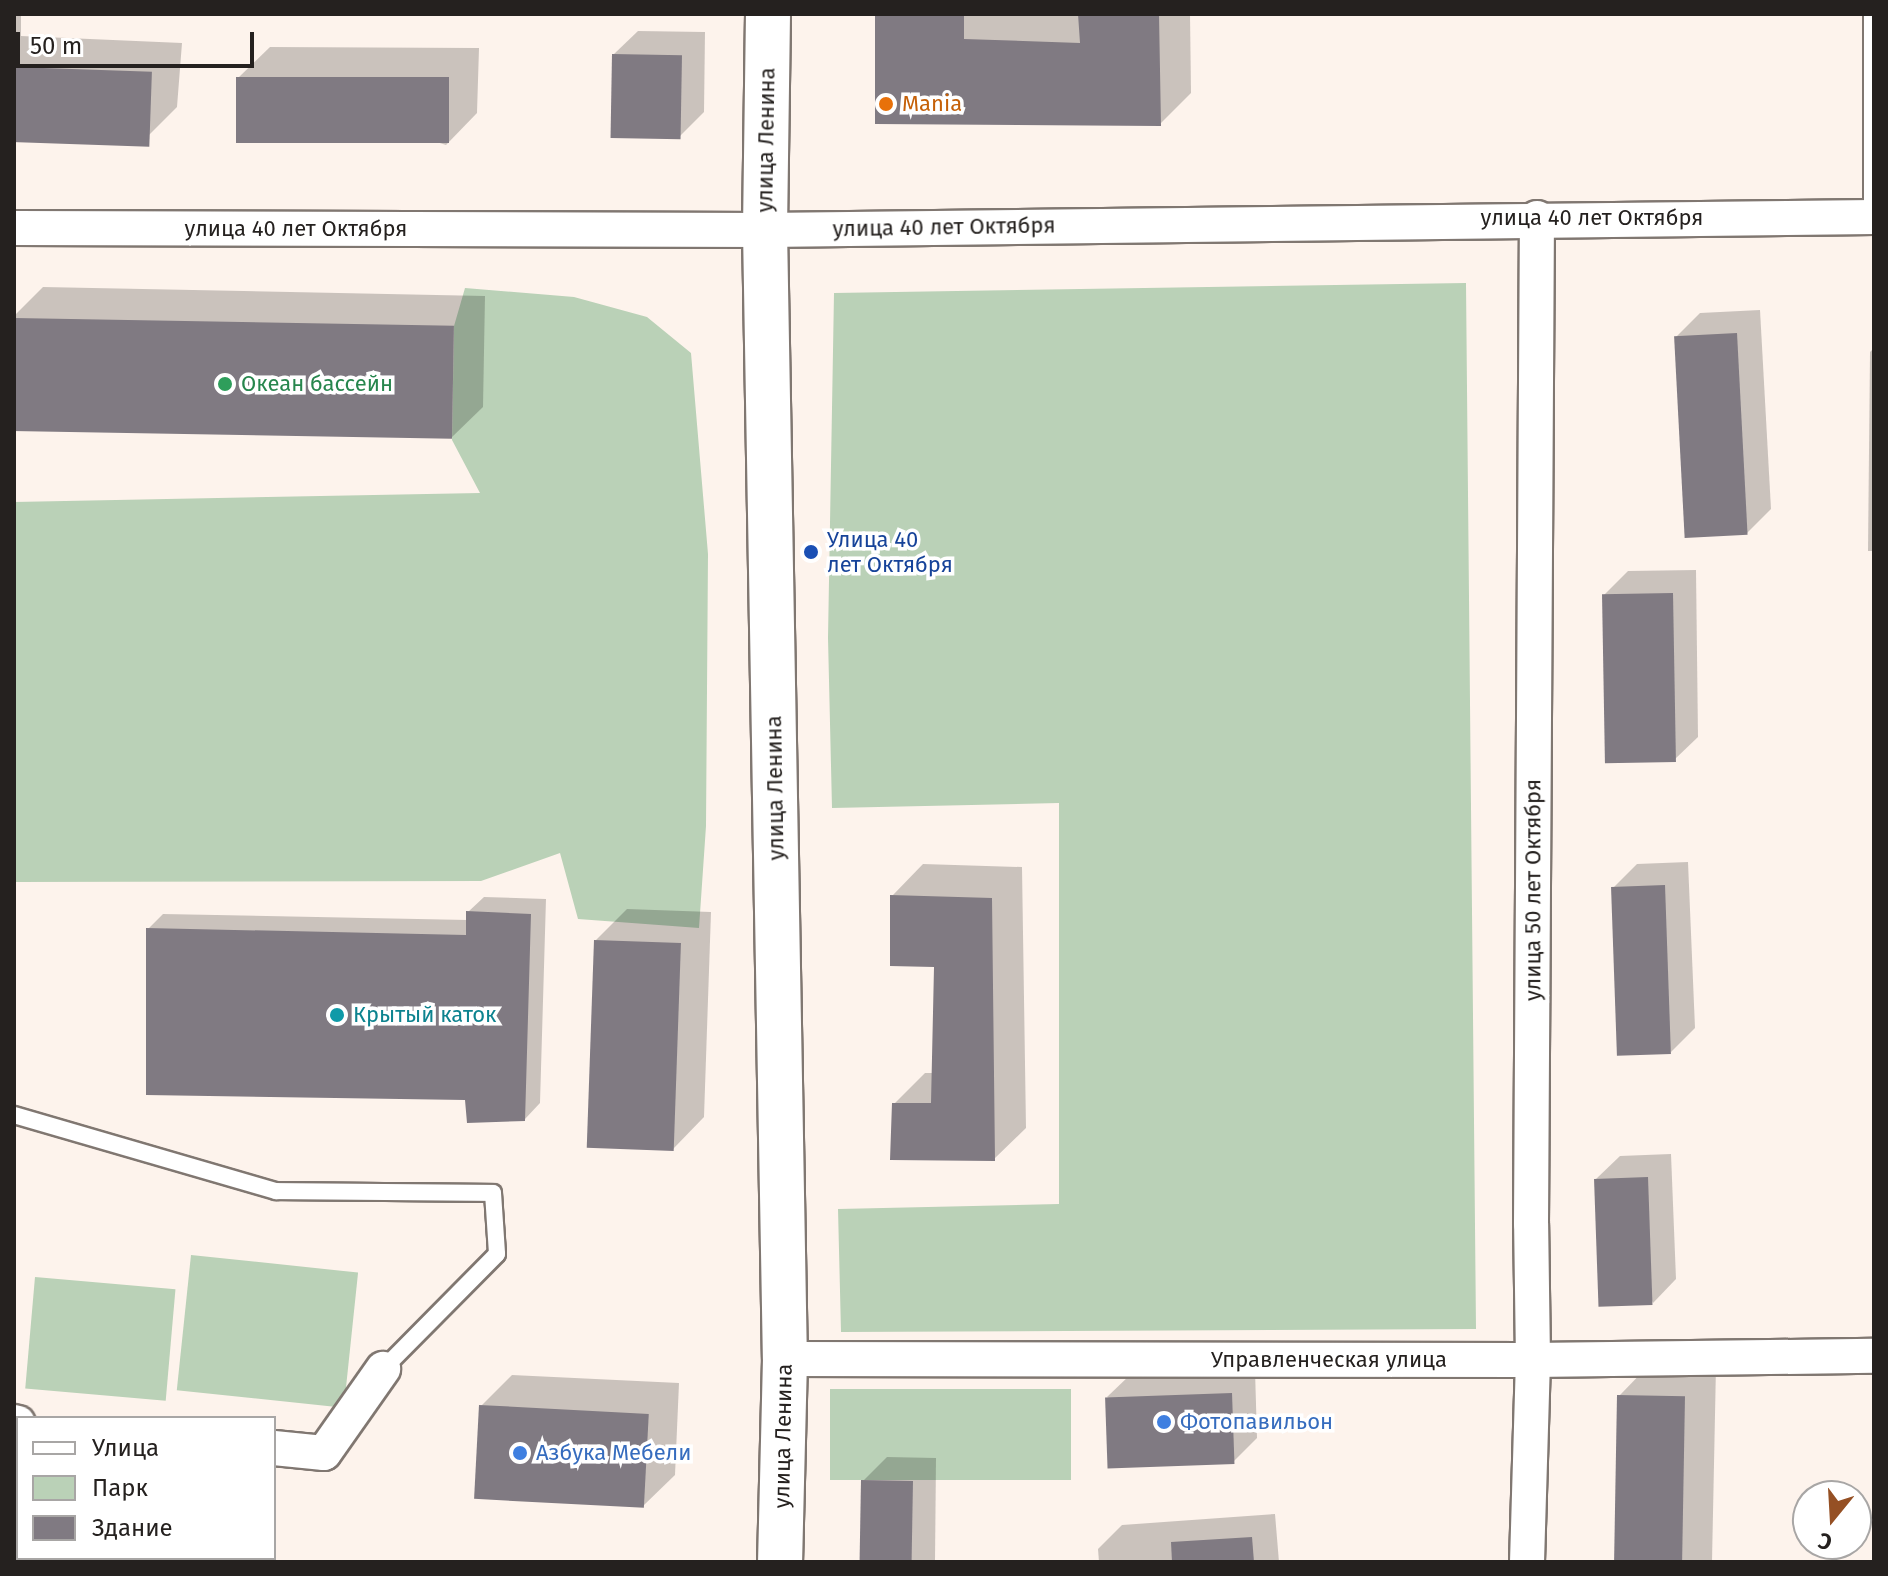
<!DOCTYPE html>
<meta charset="utf-8">
<style>
body{margin:0}
#map{position:relative;width:1888px;height:1576px;overflow:hidden;background:#fdf3ec;font-family:"Fira Sans",sans-serif}
div>[style]{position:absolute}
.green>*{inset:0;background:#bad1b7;transform-origin:0 0}
.shadow>*{inset:0;background:#0003;transform-origin:0 0}
.building>*{inset:0;background:#807a82;transform-origin:0 0}
.roads{filter:drop-shadow(2px 0 #807771) drop-shadow(-2px 0 #807771) drop-shadow(0 2px #807771) drop-shadow(0 -2px #807771)}
.lane>*{height:16px;margin:-8px;padding:0 8px;transform-origin:8px;border-radius:8px;background:#fff}
.street>*{height:34px;margin:-17px;padding:0 17px;transform-origin:17px;border-radius:17px;background:#fff}
.secondary>*{height:44px;margin:-22px;padding:0 22px;transform-origin:22px;border-radius:22px;background:#fff}
.dots>*{width:22px;height:22px;translate:-50% -50%;box-sizing:border-box;border:4px solid #fff;border-radius:50%}
span{translate:-50% -50%;white-space:nowrap;text-align:center;line-height:1.15;-webkit-text-stroke:7px #fff;paint-order:stroke}
.food-label{font-size:22px;color:#c56008}
.left{translate:0 -50%;text-align:left}
.street-label{font-size:22px;color:#25211f}
.leisure-label{font-size:22px;color:#27864d}
.transit-label{font-size:22px;color:#164399}
.culture-label{font-size:22px;color:#0d838f}
.shop-label{font-size:22px;color:#366cbe}
.frame{position:absolute;inset:0;border:16px solid #25211f;pointer-events:none}
.legend{position:absolute;left:16px;top:1416px;width:260px;height:144px;box-sizing:border-box;background:#fff;border:2px solid #a8a6a5;margin:0;padding:10px 14px;list-style:none;font-size:24px;color:#25211f}
.legend li{display:flex;align-items:center;gap:16px;height:40px}
.legend b{width:40px;border:2px solid #a8a6a5}
.north{position:absolute;left:1792px;top:1480px;width:80px;height:80px;box-sizing:border-box;background:#fff;border:2px solid #a8a6a5;border-radius:50%;rotate:198deg;font-size:22px;font-weight:700;line-height:32px;text-align:center;color:#25211f}
.north::after{content:'';display:block;margin:auto;width:28px;height:36px;background:#955024;clip-path:polygon(50% 0,100% 100%,50% 72%,0 100%)}
.scale{position:absolute;left:16px;top:32px;width:238px;height:36px;box-sizing:border-box;border:4px solid #25211f;border-top:0;padding-left:10px;font-size:24px;line-height:28px;white-space:nowrap;color:#25211f;-webkit-text-stroke:6px #fff;paint-order:stroke}
</style>
<div id="map">
<div class="green">
<i style="clip-path:polygon(1466px 283px,1476px 1329px,841px 1332px,838px 1209px,1059px 1204px,1059px 803px,832px 808px,828px 638px,834px 293px)"></i>
<i style="clip-path:polygon(465px 288px,574px 297px,647px 317px,691px 353px,708px 554px,706px 826px,699px 928px,578px 919px,560px 853px,481px 881px,14px 882px,14px 502px,480px 493px,452px 440px,454px 326px)"></i>
<i style="left:191px;top:1255px;width:168px;height:136px;rotate:6deg"></i>
<i style="left:35px;top:1277px;width:141px;height:112px;rotate:5deg"></i>
<i style="left:830px;top:1389px;width:241px;height:91px"></i>
</div>
<div class="shadow">
<i style="clip-path:polygon(14px 14px,21px 14px,21px 36px,182px 43px,177px 107px,145px 139px,14px 140px)"></i>
<i style="clip-path:polygon(877px 14px,1190px 14px,1191px 93px,1160px 124px)"></i>
<i style="clip-path:polygon(638px 31px,705px 32px,704px 112px,680px 136px,614px 54px)"></i>
<i style="clip-path:polygon(270px 47px,479px 48px,477px 113px,446px 145px,238px 78px)"></i>
<i style="clip-path:polygon(43px 287px,485px 296px,483px 407px,451px 438px,14px 429px,14px 316px)"></i>
<i style="clip-path:polygon(1760px 310px,1771px 509px,1747px 533px,1676px 337px,1700px 313px)"></i>
<i style="clip-path:polygon(1874px 348px,1874px 551px,1868px 551px,1870px 352px)"></i>
<i style="clip-path:polygon(1696px 570px,1698px 737px,1674px 760px,1604px 595px,1628px 571px)"></i>
<i style="clip-path:polygon(1688px 862px,1695px 1028px,1671px 1052px,1613px 888px,1637px 864px)"></i>
<i style="clip-path:polygon(923px 864px,1022px 867px,1026px 1128px,994px 1159px,894px 1104px,925px 1073px,934px 1073px,936px 966px,892px 896px)"></i>
<i style="clip-path:polygon(484px 897px,546px 899px,540px 1103px,525px 1119px,467px 1098px,148px 929px,163px 914px,468px 920px,468px 912px)"></i>
<i style="clip-path:polygon(627px 909px,711px 912px,704px 1117px,673px 1149px,596px 940px)"></i>
<i style="clip-path:polygon(1671px 1154px,1676px 1279px,1653px 1303px,1596px 1179px,1620px 1156px)"></i>
<i style="clip-path:polygon(1650px 1364px,1716px 1366px,1712px 1562px,1616px 1562px,1619px 1396px)"></i>
<i style="clip-path:polygon(1255px 1370px,1257px 1438px,1233px 1462px,1107px 1397px,1131px 1374px)"></i>
<i style="clip-path:polygon(512px 1375px,679px 1383px,675px 1475px,643px 1506px,481px 1406px)"></i>
<i style="clip-path:polygon(887px 1457px,936px 1458px,935px 1562px,862px 1562px,863px 1481px)"></i>
<i style="clip-path:polygon(1275px 1514px,1279px 1562px,1099px 1562px,1098px 1549px,1122px 1525px)"></i>
<i style="clip-path:polygon(14px 1540px,18px 1540px,18px 1558px,35px 1558px,35px 1562px,14px 1562px)"></i>
<i style="left:104px;top:1558px;width:110px;height:4px"></i>
</div>
<div class="building">
<i style="clip-path:polygon(875px 14px,964px 14px,964px 39px,1080px 43px,1078px 14px,1159px 14px,1161px 126px,875px 124px)"></i>
<i style="left:612px;top:54px;width:70px;height:84px;rotate:1deg"></i>
<i style="left:14px;top:67px;width:138px;height:75px;rotate:2deg"></i>
<i style="left:236px;top:77px;width:213px;height:66px"></i>
<i style="left:14px;top:318px;width:440px;height:113px;rotate:1deg"></i>
<i style="left:1737px;top:333px;width:202px;height:63px;rotate:87deg"></i>
<i style="left:1673px;top:593px;width:169px;height:71px;rotate:89deg"></i>
<i style="left:1665px;top:885px;width:169px;height:54px;rotate:88deg"></i>
<i style="clip-path:polygon(890px 895px,992px 898px,995px 1161px,890px 1160px,892px 1103px,931px 1103px,934px 967px,890px 966px)"></i>
<i style="clip-path:polygon(466px 911px,531px 914px,525px 1121px,467px 1123px,465px 1100px,146px 1095px,146px 928px,466px 935px)"></i>
<i style="left:594px;top:940px;width:87px;height:208px;rotate:2deg"></i>
<i style="left:1648px;top:1177px;width:128px;height:54px;rotate:88deg"></i>
<i style="left:1232px;top:1393px;width:71px;height:127px;rotate:88deg"></i>
<i style="left:1617px;top:1395px;width:68px;height:167px;rotate:1deg"></i>
<i style="left:479px;top:1405px;width:170px;height:94px;rotate:3deg"></i>
<i style="left:861px;top:1480px;width:52px;height:82px;rotate:1deg"></i>
<i style="clip-path:polygon(1252px 1537px,1254px 1562px,1172px 1562px,1171px 1542px)"></i>
</div>
<div class="roads">
<div class="lane">
<i style="left:1872px;top:217px;width:203px;rotate:-90deg"></i>
<i style="left:14px;top:1115px;width:273px;rotate:16.2deg"></i>
<i style="left:276px;top:1191px;width:217px;rotate:0.5deg"></i>
<i style="left:493px;top:1193px;width:61px;rotate:86.2deg"></i>
<i style="left:497px;top:1254px;width:162px;rotate:134.7deg"></i>
</div>
<div class="street">
<i style="left:14px;top:228px;width:751px;rotate:0.15deg"></i>
<i style="left:765px;top:230px;width:1109px;rotate:-0.67deg"></i>
<i style="left:785px;top:1359px;width:748px;rotate:0.08deg"></i>
<i style="left:1533px;top:1360px;width:341px;rotate:-0.7deg"></i>
<i style="left:14px;top:1422px;width:4px;rotate:14deg"></i>
<i style="left:274px;top:1448px;width:50px;rotate:5.7deg"></i>
<i style="left:324px;top:1453px;width:103px;rotate:-54.9deg"></i>
<i style="left:1527px;top:1562px;width:202px;rotate:-88.3deg"></i>
<i style="left:1533px;top:1360px;width:136px;rotate:-90.8deg"></i>
<i style="left:1531px;top:1224px;width:1006px;rotate:-89.66deg"></i>
</div>
<div class="secondary">
<i style="left:768px;top:14px;width:216px;rotate:90.8deg"></i>
<i style="left:765px;top:230px;width:1129px;rotate:88.99deg"></i>
<i style="left:785px;top:1359px;width:203px;rotate:91.4deg"></i>
</div>
</div>
<div class="dots">
<i style="left:886px;top:104px;background:#e8710a"></i>
<i style="left:225px;top:384px;background:#2e9e5b"></i>
<i style="left:811px;top:552px;background:#1a4fb4"></i>
<i style="left:337px;top:1015px;background:#0f9aa8"></i>
<i style="left:1164px;top:1422px;background:#3f7fe0"></i>
<i style="left:520px;top:1453px;background:#3f7fe0"></i>
</div>
<div class="food-label">
<span class="left" style="left:902px;top:104px">Mania</span>
</div>
<div class="street-label">
<span style="left:766px;top:140px;rotate:-89deg">улица Ленина</span>
<span style="left:1592px;top:218px">улица 40 лет Октября</span>
<span style="left:944px;top:227px;rotate:-1deg">улица 40 лет Октября</span>
<span style="left:296px;top:229px">улица 40 лет Октября</span>
<span style="left:775px;top:788px;rotate:-91deg">улица Ленина</span>
<span style="left:1533px;top:890px;rotate:-90deg">улица 50 лет Октября</span>
<span style="left:1329px;top:1360px">Управленческая улица</span>
<span style="left:783px;top:1436px;rotate:-89deg">улица Ленина</span>
</div>
<div class="leisure-label">
<span class="left" style="left:241px;top:384px">Океан бассейн</span>
</div>
<div class="transit-label">
<span class="left" style="left:827px;top:552px">Улица 40<br>лет Октября</span>
</div>
<div class="culture-label">
<span class="left" style="left:353px;top:1015px">Крытый каток</span>
</div>
<div class="shop-label">
<span class="left" style="left:1180px;top:1422px">Фотопавильон</span>
<span class="left" style="left:536px;top:1453px">Азбука Мебели</span>
</div>
<div class="frame"></div>
<ul class="legend">
<li><b style="height:10px;background:#fff"></b>Улица</li>
<li><b style="height:22px;background:#bad1b7"></b>Парк</li>
<li><b style="height:22px;background:#807a82"></b>Здание</li>
</ul>
<div class="north">С</div>
<div class="scale">50 m</div>
</div>
